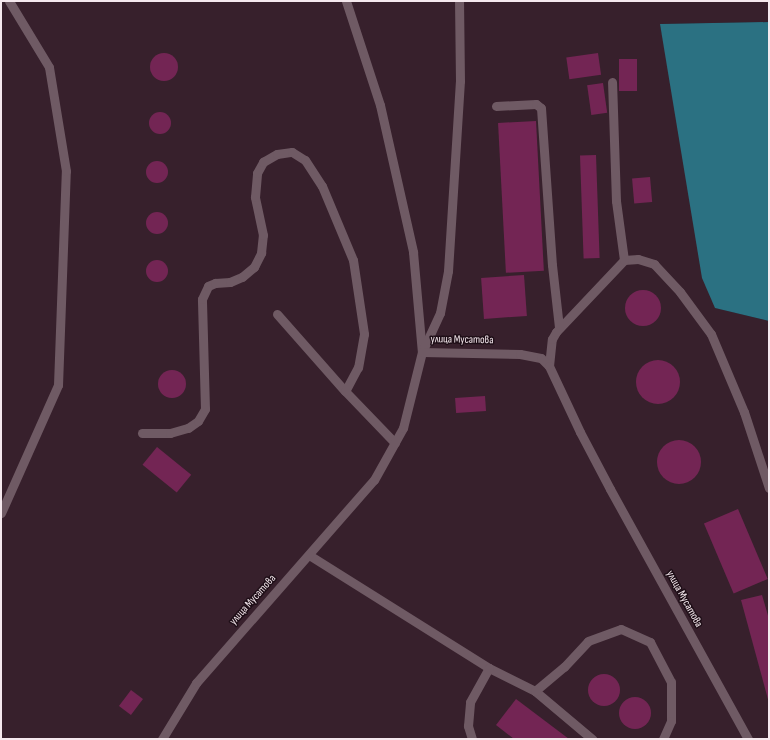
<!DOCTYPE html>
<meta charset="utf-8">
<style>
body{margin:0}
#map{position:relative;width:770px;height:740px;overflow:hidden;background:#281720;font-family:"Sofia Sans Condensed",sans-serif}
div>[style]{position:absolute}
.built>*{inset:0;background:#37202c}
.water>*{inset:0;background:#2b7182}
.building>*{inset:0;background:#732554;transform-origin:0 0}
.round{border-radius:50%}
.lane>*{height:9px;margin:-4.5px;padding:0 4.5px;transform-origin:4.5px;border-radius:4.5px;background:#6f5a64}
span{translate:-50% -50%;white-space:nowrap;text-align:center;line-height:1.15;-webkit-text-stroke:3px #1e0e17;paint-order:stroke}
.street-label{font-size:11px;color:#f5e9ee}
.frame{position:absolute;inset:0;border:2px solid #f5e9ee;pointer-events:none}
</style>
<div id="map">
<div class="built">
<i style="clip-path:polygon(1px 1px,769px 1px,769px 22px,660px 24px,716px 308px,769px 321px,769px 739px,1px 739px)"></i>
</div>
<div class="water">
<i style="clip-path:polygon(769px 22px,769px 321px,715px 308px,702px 278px,660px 24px)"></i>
</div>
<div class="building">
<i class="round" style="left:150px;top:53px;width:28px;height:28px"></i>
<i style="left:598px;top:53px;width:22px;height:32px;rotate:82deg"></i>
<i style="left:619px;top:59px;width:18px;height:32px"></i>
<i style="left:603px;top:83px;width:30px;height:16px;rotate:82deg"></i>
<i class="round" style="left:149px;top:112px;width:22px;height:22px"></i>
<i style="left:536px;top:121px;width:150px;height:38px;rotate:87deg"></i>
<i style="left:596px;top:155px;width:103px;height:16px;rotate:88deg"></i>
<i class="round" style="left:146px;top:161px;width:22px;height:22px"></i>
<i style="left:650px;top:177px;width:25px;height:18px;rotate:85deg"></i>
<i class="round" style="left:146px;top:212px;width:22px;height:22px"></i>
<i class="round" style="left:146px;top:260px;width:22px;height:22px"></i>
<i style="left:524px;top:275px;width:41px;height:43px;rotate:86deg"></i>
<i class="round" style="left:625px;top:290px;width:36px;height:36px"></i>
<i class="round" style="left:636px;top:360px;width:44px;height:44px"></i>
<i class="round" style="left:158px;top:370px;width:28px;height:28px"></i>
<i style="left:485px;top:396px;width:15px;height:30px;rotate:86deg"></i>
<i class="round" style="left:657px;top:440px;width:44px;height:44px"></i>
<i style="left:157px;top:447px;width:44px;height:23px;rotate:39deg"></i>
<i style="left:738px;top:509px;width:76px;height:37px;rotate:67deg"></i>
<i style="clip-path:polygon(762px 595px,769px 619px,769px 703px,741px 600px)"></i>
<i class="round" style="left:588px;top:674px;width:32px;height:32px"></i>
<i style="left:131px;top:690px;width:15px;height:20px;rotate:37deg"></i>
<i class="round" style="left:619px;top:697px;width:32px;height:32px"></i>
<i style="clip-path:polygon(516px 699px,569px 739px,514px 739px,496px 725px)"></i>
</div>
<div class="lane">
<i style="left:346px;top:1px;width:109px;rotate:71.9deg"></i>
<i style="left:380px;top:105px;width:151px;rotate:77.3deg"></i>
<i style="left:413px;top:252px;width:100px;rotate:84.9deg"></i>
<i style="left:422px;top:352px;width:43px;rotate:-65.2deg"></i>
<i style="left:440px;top:313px;width:43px;rotate:-79.2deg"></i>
<i style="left:448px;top:271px;width:190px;rotate:-86.4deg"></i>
<i style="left:460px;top:81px;width:80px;rotate:-90.7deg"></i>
<i style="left:496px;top:106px;width:40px;rotate:-2.9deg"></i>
<i style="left:536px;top:104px;width:6px;rotate:39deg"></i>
<i style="left:541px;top:108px;width:157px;rotate:86deg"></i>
<i style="left:552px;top:265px;width:62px;rotate:83.6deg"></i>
<i style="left:624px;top:260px;width:14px;rotate:-4deg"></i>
<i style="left:638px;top:259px;width:17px;rotate:17deg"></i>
<i style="left:654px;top:264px;width:38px;rotate:47deg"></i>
<i style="left:680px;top:292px;width:52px;rotate:53.6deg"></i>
<i style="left:711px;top:334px;width:85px;rotate:67.1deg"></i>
<i style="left:744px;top:412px;width:80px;rotate:71.8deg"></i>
<i style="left:277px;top:314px;width:103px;rotate:48.6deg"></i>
<i style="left:345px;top:391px;width:72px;rotate:46.1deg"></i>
<i style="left:549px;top:366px;width:27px;rotate:-84deg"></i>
<i style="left:552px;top:339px;width:8px;rotate:-60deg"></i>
<i style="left:556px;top:332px;width:99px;rotate:-46.6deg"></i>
<i style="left:624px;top:260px;width:60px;rotate:-97.7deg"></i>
<i style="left:616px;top:201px;width:119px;rotate:-91.9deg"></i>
<i style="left:142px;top:433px;width:28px"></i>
<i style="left:170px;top:433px;width:19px;rotate:-16deg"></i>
<i style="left:188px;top:428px;width:12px;rotate:-35deg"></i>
<i style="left:198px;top:421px;width:14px;rotate:-60deg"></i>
<i style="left:205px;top:409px;width:110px;rotate:-91.6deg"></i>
<i style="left:202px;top:299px;width:14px;rotate:-65deg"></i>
<i style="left:208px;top:286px;width:8px;rotate:-23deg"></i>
<i style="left:215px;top:283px;width:15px;rotate:-4deg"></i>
<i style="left:230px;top:282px;width:13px;rotate:-23deg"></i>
<i style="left:242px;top:277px;width:16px;rotate:-40deg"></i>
<i style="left:254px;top:267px;width:16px;rotate:-63deg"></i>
<i style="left:261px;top:253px;width:18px;rotate:-84deg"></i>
<i style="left:263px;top:235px;width:39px;rotate:-102deg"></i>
<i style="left:255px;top:197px;width:24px;rotate:-85deg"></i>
<i style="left:257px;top:173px;width:13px;rotate:-61deg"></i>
<i style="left:263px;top:162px;width:16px;rotate:-30deg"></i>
<i style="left:277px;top:154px;width:15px;rotate:-8deg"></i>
<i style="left:292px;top:152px;width:15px;rotate:32deg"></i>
<i style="left:305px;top:160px;width:31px;rotate:57deg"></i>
<i style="left:322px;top:186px;width:80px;rotate:67.3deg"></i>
<i style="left:353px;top:260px;width:75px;rotate:81.5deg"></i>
<i style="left:364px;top:334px;width:34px;rotate:100deg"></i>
<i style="left:358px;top:367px;width:27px;rotate:118deg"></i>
<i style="left:1px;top:513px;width:140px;rotate:-66deg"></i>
<i style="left:58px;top:385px;width:214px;rotate:-87.9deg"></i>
<i style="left:66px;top:171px;width:105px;rotate:-99.3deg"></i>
<i style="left:49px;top:67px;width:77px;rotate:-121.2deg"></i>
<i style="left:309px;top:555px;width:213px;rotate:32.1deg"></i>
<i style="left:489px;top:668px;width:51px;rotate:26.6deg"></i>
<i style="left:535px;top:691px;width:75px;rotate:40.1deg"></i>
<i style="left:535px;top:691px;width:38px;rotate:-40deg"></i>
<i style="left:564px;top:667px;width:35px;rotate:-47deg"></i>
<i style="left:588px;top:641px;width:35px;rotate:-20deg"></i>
<i style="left:621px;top:629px;width:32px;rotate:24deg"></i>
<i style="left:650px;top:642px;width:45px;rotate:62.3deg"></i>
<i style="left:671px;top:682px;width:39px;rotate:90deg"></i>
<i style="left:671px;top:721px;width:20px;rotate:114deg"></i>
<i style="left:162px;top:739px;width:66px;rotate:-58.7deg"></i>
<i style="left:196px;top:683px;width:270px;rotate:-48.8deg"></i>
<i style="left:374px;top:480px;width:60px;rotate:-60.9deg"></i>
<i style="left:403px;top:428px;width:78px;rotate:-76deg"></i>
<i style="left:422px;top:352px;width:98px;rotate:1.2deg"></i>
<i style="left:520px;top:354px;width:21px;rotate:11deg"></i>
<i style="left:541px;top:358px;width:11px;rotate:45deg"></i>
<i style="left:549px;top:366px;width:73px;rotate:64.8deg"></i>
<i style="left:580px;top:432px;width:64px;rotate:62.2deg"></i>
<i style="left:610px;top:489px;width:286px;rotate:61.1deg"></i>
<i style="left:472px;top:739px;width:14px;rotate:-107deg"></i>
<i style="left:468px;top:726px;width:24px;rotate:-85deg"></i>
<i style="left:470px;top:702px;width:39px;rotate:-61deg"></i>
</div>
<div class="street-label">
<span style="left:462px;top:340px;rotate:1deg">улица Мусатова</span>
<span style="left:684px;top:599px;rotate:61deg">улица Мусатова</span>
<span style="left:253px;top:600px;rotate:-48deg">улица Мусатова</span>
</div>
<div class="frame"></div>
</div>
